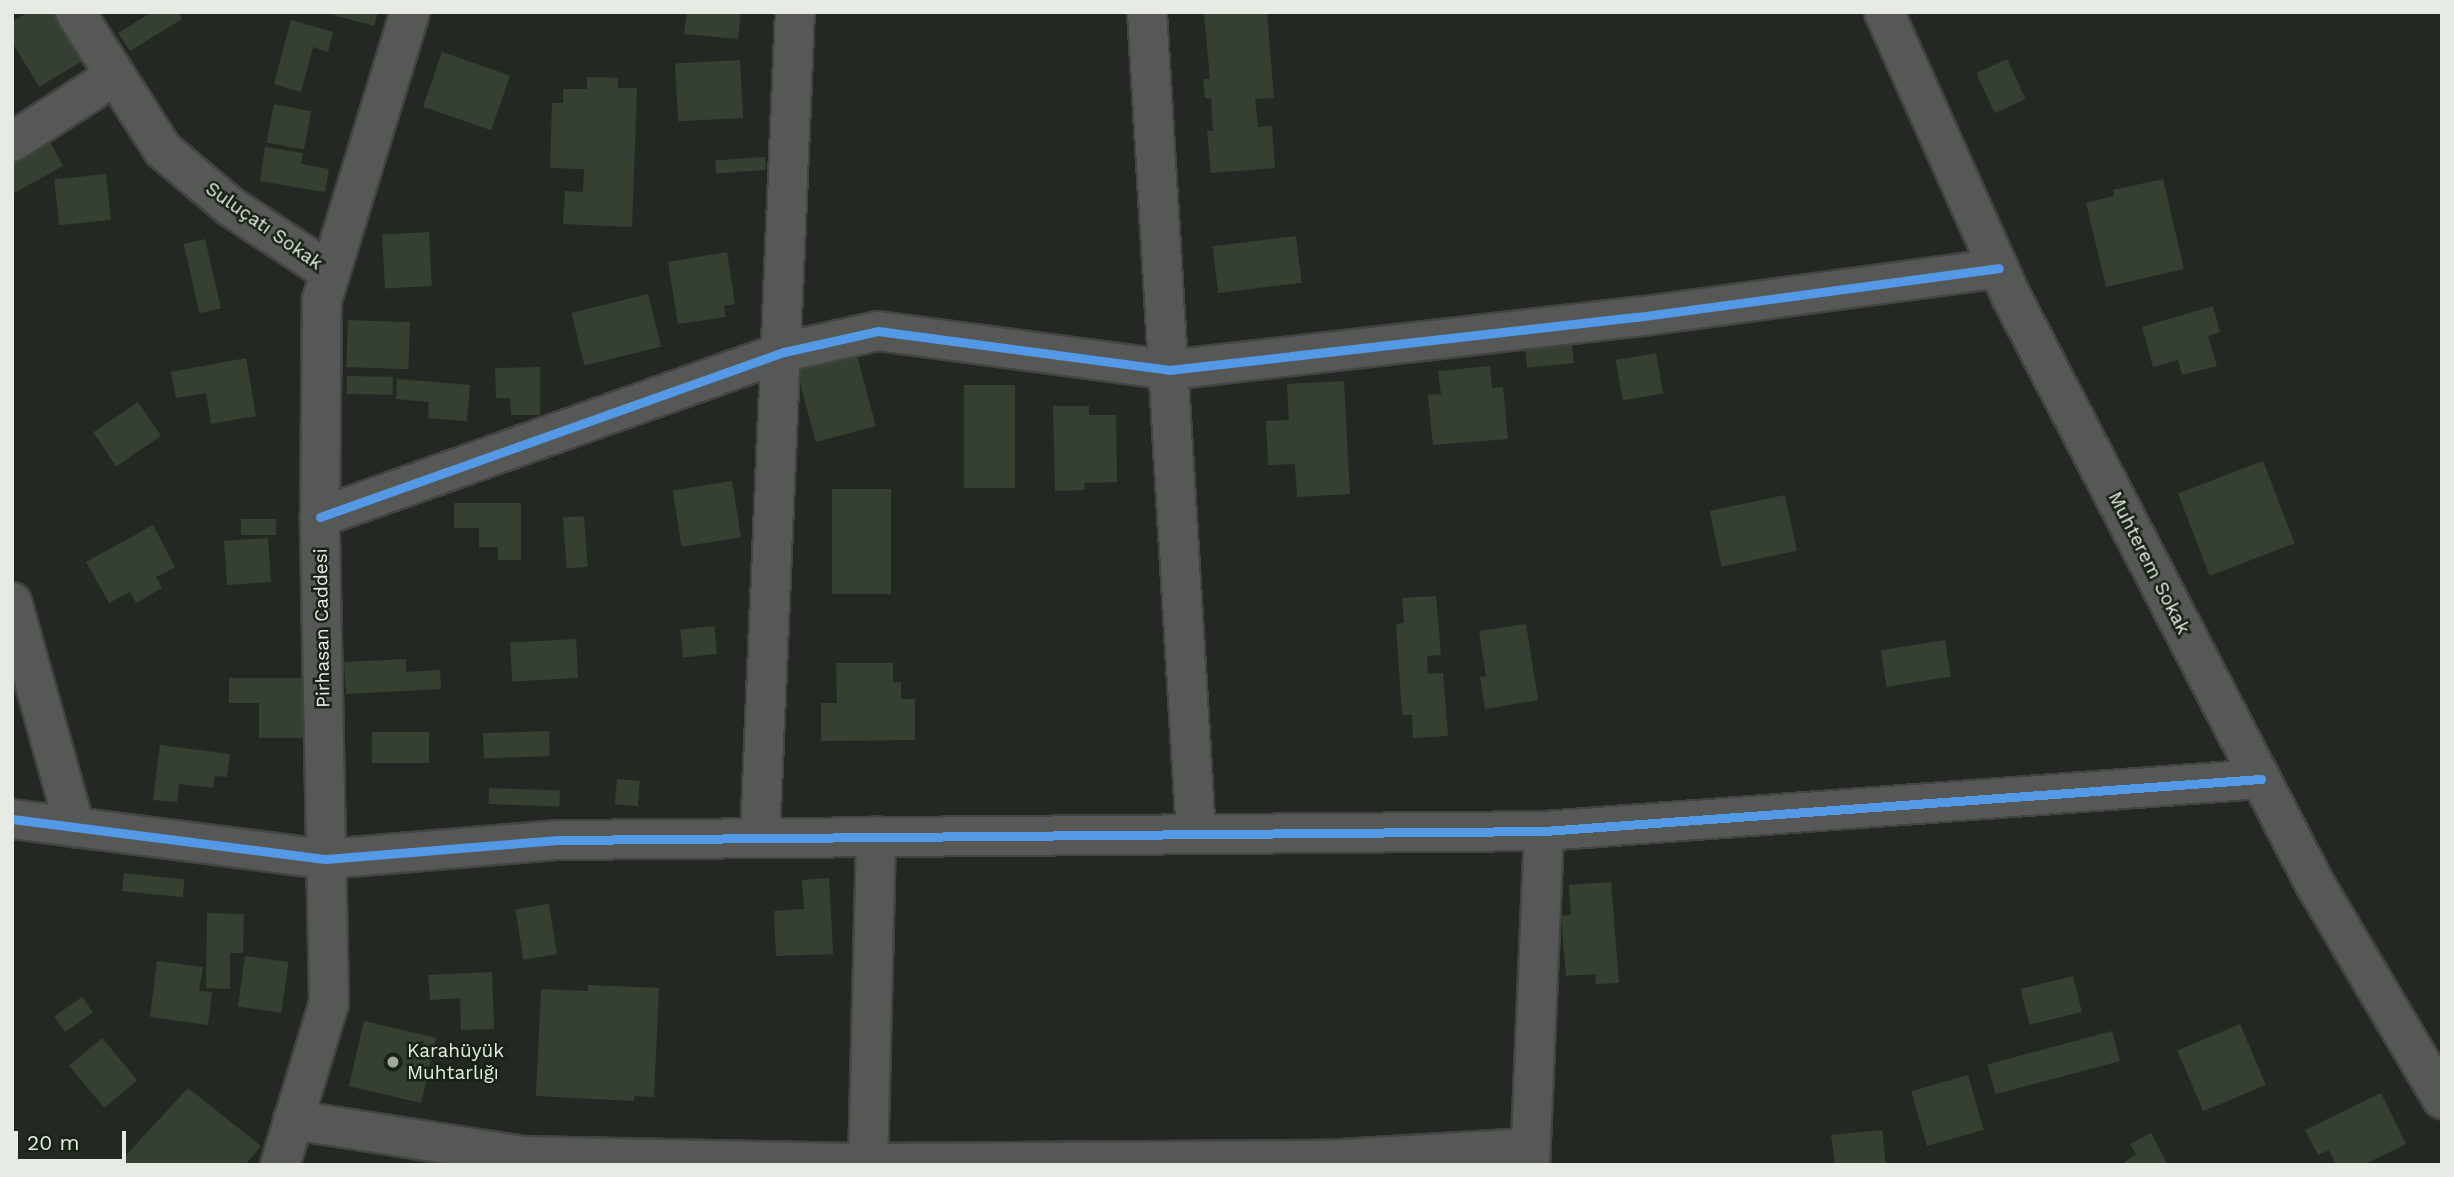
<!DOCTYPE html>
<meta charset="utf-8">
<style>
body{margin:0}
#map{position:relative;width:2454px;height:1177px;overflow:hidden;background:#232922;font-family:"Work Sans",sans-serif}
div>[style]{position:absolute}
.building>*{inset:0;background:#354032;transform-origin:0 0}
.roads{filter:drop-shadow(2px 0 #40453f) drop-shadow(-2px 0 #40453f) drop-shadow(0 2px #40453f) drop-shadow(0 -2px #40453f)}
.street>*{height:38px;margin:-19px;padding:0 19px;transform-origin:19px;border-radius:19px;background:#555854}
.secondary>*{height:38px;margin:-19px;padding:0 19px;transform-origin:19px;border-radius:19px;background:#555854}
.cycleway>*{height:9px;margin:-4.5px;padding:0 4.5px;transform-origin:4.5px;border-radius:4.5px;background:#5399e6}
.dots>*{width:19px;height:19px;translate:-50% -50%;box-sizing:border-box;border:4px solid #182216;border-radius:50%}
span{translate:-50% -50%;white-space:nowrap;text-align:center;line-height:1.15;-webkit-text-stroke:5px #182216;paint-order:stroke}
.street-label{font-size:19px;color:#e6ece4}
.poi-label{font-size:19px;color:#e6ece4}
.left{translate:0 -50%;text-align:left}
.frame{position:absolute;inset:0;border:14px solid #e6ece4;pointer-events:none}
.scale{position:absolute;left:14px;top:1131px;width:112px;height:32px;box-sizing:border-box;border:4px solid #e6ece4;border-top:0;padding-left:9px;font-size:21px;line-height:24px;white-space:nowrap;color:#e6ece4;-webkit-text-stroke:5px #182216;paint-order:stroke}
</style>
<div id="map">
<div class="building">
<i style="clip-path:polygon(28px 12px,57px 12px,85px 59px,39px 87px,12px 42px,12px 22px)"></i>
<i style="clip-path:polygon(152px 12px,178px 12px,182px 19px,130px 51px,118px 33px)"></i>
<i style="clip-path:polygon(323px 12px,378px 12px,374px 26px)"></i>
<i style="clip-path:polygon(687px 12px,741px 12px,738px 39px,684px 34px)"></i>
<i style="clip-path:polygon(1210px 12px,1267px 12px,1274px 98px,1255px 99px,1258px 127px,1272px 126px,1275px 168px,1211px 173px,1207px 131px,1213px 131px,1211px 98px,1205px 98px,1203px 79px,1210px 79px,1204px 14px)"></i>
<i style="clip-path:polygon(291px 20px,333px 32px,328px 52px,313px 47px,301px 92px,274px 84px)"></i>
<i style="left:442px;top:52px;width:72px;height:58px;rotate:19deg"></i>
<i style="left:2007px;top:59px;width:44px;height:34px;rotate:65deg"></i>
<i style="left:740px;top:60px;width:58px;height:65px;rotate:87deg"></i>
<i style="clip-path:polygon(587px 77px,618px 78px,618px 88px,637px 88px,632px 227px,563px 224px,565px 191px,583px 192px,584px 169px,550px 168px,552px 103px,563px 103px,563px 89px,587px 89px)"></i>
<i style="left:274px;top:104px;width:38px;height:39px;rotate:11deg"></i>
<i style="clip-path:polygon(46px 134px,63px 166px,14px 193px,12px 153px)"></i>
<i style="clip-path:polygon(265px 147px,303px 153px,301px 164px,329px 169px,325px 192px,260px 181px)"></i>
<i style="left:765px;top:157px;width:13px;height:50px;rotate:86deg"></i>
<i style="left:106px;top:174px;width:46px;height:52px;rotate:84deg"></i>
<i style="clip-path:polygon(2163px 179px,2184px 269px,2106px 287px,2086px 203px,2114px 196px,2113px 190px)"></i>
<i style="left:429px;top:232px;width:54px;height:47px;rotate:87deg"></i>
<i style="left:1296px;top:236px;width:47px;height:84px;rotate:83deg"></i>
<i style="left:205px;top:239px;width:71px;height:22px;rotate:77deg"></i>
<i style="clip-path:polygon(727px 252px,735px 304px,724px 306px,726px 317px,678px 324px,668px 262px)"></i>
<i style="left:648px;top:294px;width:54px;height:79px;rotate:76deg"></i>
<i style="clip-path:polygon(2213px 306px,2220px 332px,2208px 336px,2217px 366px,2182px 375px,2178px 360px,2153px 367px,2142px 327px)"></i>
<i style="left:348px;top:320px;width:62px;height:47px;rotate:2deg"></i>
<i style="left:853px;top:341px;width:88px;height:62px;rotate:75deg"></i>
<i style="left:1572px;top:345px;width:18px;height:47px;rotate:84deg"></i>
<i style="left:1656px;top:353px;width:41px;height:41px;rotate:80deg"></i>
<i style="clip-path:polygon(246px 358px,256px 416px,211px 424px,206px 393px,176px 398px,171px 372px)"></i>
<i style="clip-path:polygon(1490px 366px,1492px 388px,1503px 387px,1508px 439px,1433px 445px,1428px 395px,1441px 394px,1438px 371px)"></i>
<i style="clip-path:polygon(540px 367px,540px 415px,511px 415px,510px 398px,496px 398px,495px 368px)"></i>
<i style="left:347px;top:376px;width:46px;height:18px;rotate:1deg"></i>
<i style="clip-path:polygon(397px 379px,470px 385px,467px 421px,428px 418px,429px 402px,396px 399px)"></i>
<i style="clip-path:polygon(1344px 381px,1350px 494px,1297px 497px,1295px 464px,1268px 465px,1266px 421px,1289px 420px,1287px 384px)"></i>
<i style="left:964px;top:385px;width:51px;height:103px"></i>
<i style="left:138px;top:402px;width:41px;height:54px;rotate:56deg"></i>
<i style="clip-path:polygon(1053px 406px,1089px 406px,1089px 415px,1116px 415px,1117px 482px,1084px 483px,1085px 490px,1055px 491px)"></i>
<i style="left:2263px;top:461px;width:88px;height:91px;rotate:69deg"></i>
<i style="left:732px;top:481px;width:57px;height:60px;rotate:81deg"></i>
<i style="left:832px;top:489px;width:59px;height:105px"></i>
<i style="left:1785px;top:495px;width:57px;height:77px;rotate:78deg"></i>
<i style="clip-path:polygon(454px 503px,521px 503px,521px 560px,498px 560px,498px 547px,479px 547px,479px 528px,454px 528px)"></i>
<i style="left:584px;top:516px;width:51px;height:21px;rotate:86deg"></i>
<i style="left:276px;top:519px;width:16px;height:35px;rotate:90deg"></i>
<i style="clip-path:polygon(153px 525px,175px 567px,156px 577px,162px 588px,136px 603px,130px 592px,109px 603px,86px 562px)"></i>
<i style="left:268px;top:538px;width:44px;height:44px;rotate:86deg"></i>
<i style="clip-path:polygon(1436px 596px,1441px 655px,1427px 656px,1428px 674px,1443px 673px,1448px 736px,1413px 738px,1412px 715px,1402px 715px,1396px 624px,1404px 623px,1402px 598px)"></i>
<i style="clip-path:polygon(1526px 624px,1538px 700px,1485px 709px,1480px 677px,1486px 676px,1479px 631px)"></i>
<i style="left:714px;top:626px;width:28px;height:34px;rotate:84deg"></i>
<i style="left:576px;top:639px;width:39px;height:66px;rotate:87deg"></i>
<i style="left:1945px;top:640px;width:37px;height:65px;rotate:81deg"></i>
<i style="clip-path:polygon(406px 659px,406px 672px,440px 670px,441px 689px,346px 694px,344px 662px)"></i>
<i style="clip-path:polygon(836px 663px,893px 663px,893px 682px,901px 682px,901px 699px,915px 699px,915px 740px,821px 741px,821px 703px,837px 703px)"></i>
<i style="clip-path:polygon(229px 678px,305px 678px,304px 738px,259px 738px,259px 703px,229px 703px)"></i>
<i style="left:549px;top:731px;width:25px;height:66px;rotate:88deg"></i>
<i style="left:372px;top:732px;width:57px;height:31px"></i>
<i style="clip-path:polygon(160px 745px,230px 754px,227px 777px,215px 776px,213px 788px,179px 784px,177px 802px,153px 800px)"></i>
<i style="left:617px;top:779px;width:23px;height:25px;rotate:5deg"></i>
<i style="left:489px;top:788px;width:71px;height:16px;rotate:2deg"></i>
<i style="left:124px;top:873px;width:61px;height:18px;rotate:6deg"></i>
<i style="clip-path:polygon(829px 878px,833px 954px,776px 956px,774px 911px,804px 909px,802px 880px)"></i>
<i style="clip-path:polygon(1611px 882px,1619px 983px,1596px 984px,1595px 974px,1566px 976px,1561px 916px,1571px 915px,1569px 885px)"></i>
<i style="left:549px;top:904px;width:51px;height:34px;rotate:81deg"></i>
<i style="clip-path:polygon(207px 913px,244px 914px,243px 953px,230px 953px,230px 989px,206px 988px)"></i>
<i style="left:245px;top:956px;width:44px;height:51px;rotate:8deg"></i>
<i style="clip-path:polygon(157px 961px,203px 967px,199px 991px,212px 992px,208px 1025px,150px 1017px)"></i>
<i style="clip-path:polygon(492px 972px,494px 1029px,461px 1030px,460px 998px,430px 1000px,428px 975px)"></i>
<i style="left:2073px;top:976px;width:37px;height:54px;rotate:76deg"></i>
<i style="clip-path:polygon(588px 985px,659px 988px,654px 1097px,634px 1096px,634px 1101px,536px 1096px,541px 989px,588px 991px)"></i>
<i style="left:82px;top:997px;width:19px;height:34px;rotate:55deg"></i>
<i style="left:364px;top:1021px;width:74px;height:67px;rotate:13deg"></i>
<i style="left:2240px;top:1024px;width:66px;height:68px;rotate:67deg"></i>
<i style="left:2112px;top:1031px;width:31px;height:129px;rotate:75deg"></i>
<i style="left:102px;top:1038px;width:55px;height:43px;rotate:50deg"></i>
<i style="left:1968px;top:1075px;width:57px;height:59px;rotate:74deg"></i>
<i style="clip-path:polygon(188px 1088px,261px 1146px,245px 1165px,117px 1165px)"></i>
<i style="clip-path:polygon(2381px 1093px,2406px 1144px,2363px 1165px,2336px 1165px,2329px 1150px,2318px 1155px,2305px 1130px)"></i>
<i style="clip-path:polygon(1882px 1130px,1886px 1165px,1835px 1165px,1831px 1135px)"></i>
<i style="clip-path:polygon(2151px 1133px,2168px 1165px,2120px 1165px,2136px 1154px,2130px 1144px)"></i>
</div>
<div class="roads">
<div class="street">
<i style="left:75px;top:12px;width:164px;rotate:57.5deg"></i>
<i style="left:163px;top:150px;width:89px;rotate:40deg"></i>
<i style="left:231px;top:207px;width:118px;rotate:33.3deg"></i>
<i style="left:1147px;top:12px;width:823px;rotate:86.59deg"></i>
<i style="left:12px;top:142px;width:122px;rotate:-32.7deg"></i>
<i style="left:320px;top:517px;width:492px;rotate:-19.6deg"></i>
<i style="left:784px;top:352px;width:96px;rotate:-12.6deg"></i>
<i style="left:878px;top:331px;width:294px;rotate:7.6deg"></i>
<i style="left:1169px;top:370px;width:471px;rotate:-6.5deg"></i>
<i style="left:1637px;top:317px;width:365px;rotate:-7.7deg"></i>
<i style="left:12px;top:602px;width:234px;rotate:74.4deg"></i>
<i style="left:12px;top:819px;width:317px;rotate:7.3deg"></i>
<i style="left:326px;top:859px;width:233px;rotate:-4.7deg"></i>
<i style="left:558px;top:840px;width:986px;rotate:-0.52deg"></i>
<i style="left:1544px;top:831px;width:719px;rotate:-4.15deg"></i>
<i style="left:760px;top:836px;width:825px;rotate:-87.57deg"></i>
<i style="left:293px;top:1120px;width:234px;rotate:8.9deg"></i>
<i style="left:524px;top:1156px;width:344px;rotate:1.2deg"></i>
<i style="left:868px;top:1163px;width:456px;rotate:-0.4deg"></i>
<i style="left:1324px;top:1160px;width:205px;rotate:-3.4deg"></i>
<i style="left:868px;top:1165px;width:329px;rotate:-88.6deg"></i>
<i style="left:1530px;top:1165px;width:334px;rotate:-87.6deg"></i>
</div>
<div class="secondary">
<i style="left:1884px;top:12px;width:313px;rotate:65.9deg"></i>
<i style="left:2012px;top:298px;width:660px;rotate:62.66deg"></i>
<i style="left:2315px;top:884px;width:250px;rotate:59.4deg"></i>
<i style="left:280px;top:1165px;width:169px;rotate:-73.2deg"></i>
<i style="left:329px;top:1003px;width:486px;rotate:-91.1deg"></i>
<i style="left:320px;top:517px;width:217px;rotate:-89.5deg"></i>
<i style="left:322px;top:300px;width:301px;rotate:-73deg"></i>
</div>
</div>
<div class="cycleway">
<i style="left:320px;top:517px;width:492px;rotate:-19.6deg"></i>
<i style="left:784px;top:352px;width:96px;rotate:-12.6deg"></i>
<i style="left:878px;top:331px;width:294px;rotate:7.6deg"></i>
<i style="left:1169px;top:370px;width:471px;rotate:-6.5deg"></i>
<i style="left:1637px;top:317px;width:365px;rotate:-7.7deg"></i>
<i style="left:12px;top:819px;width:317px;rotate:7.3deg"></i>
<i style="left:326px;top:859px;width:233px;rotate:-4.7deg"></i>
<i style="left:558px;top:840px;width:986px;rotate:-0.52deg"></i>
<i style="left:1544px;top:831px;width:719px;rotate:-4.15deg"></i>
</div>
<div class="dots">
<i style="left:393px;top:1062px;background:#a2a8a0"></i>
</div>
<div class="street-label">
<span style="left:264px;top:226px;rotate:35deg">Suluçatı Sokak</span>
<span style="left:2149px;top:563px;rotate:63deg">Muhterem Sokak</span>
<span style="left:322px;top:628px;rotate:-91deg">Pirhasan Caddesi</span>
</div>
<div class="poi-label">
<span class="left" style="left:407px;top:1062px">Karahüyük<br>Muhtarlığı</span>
</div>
<div class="frame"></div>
<div class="scale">20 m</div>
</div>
